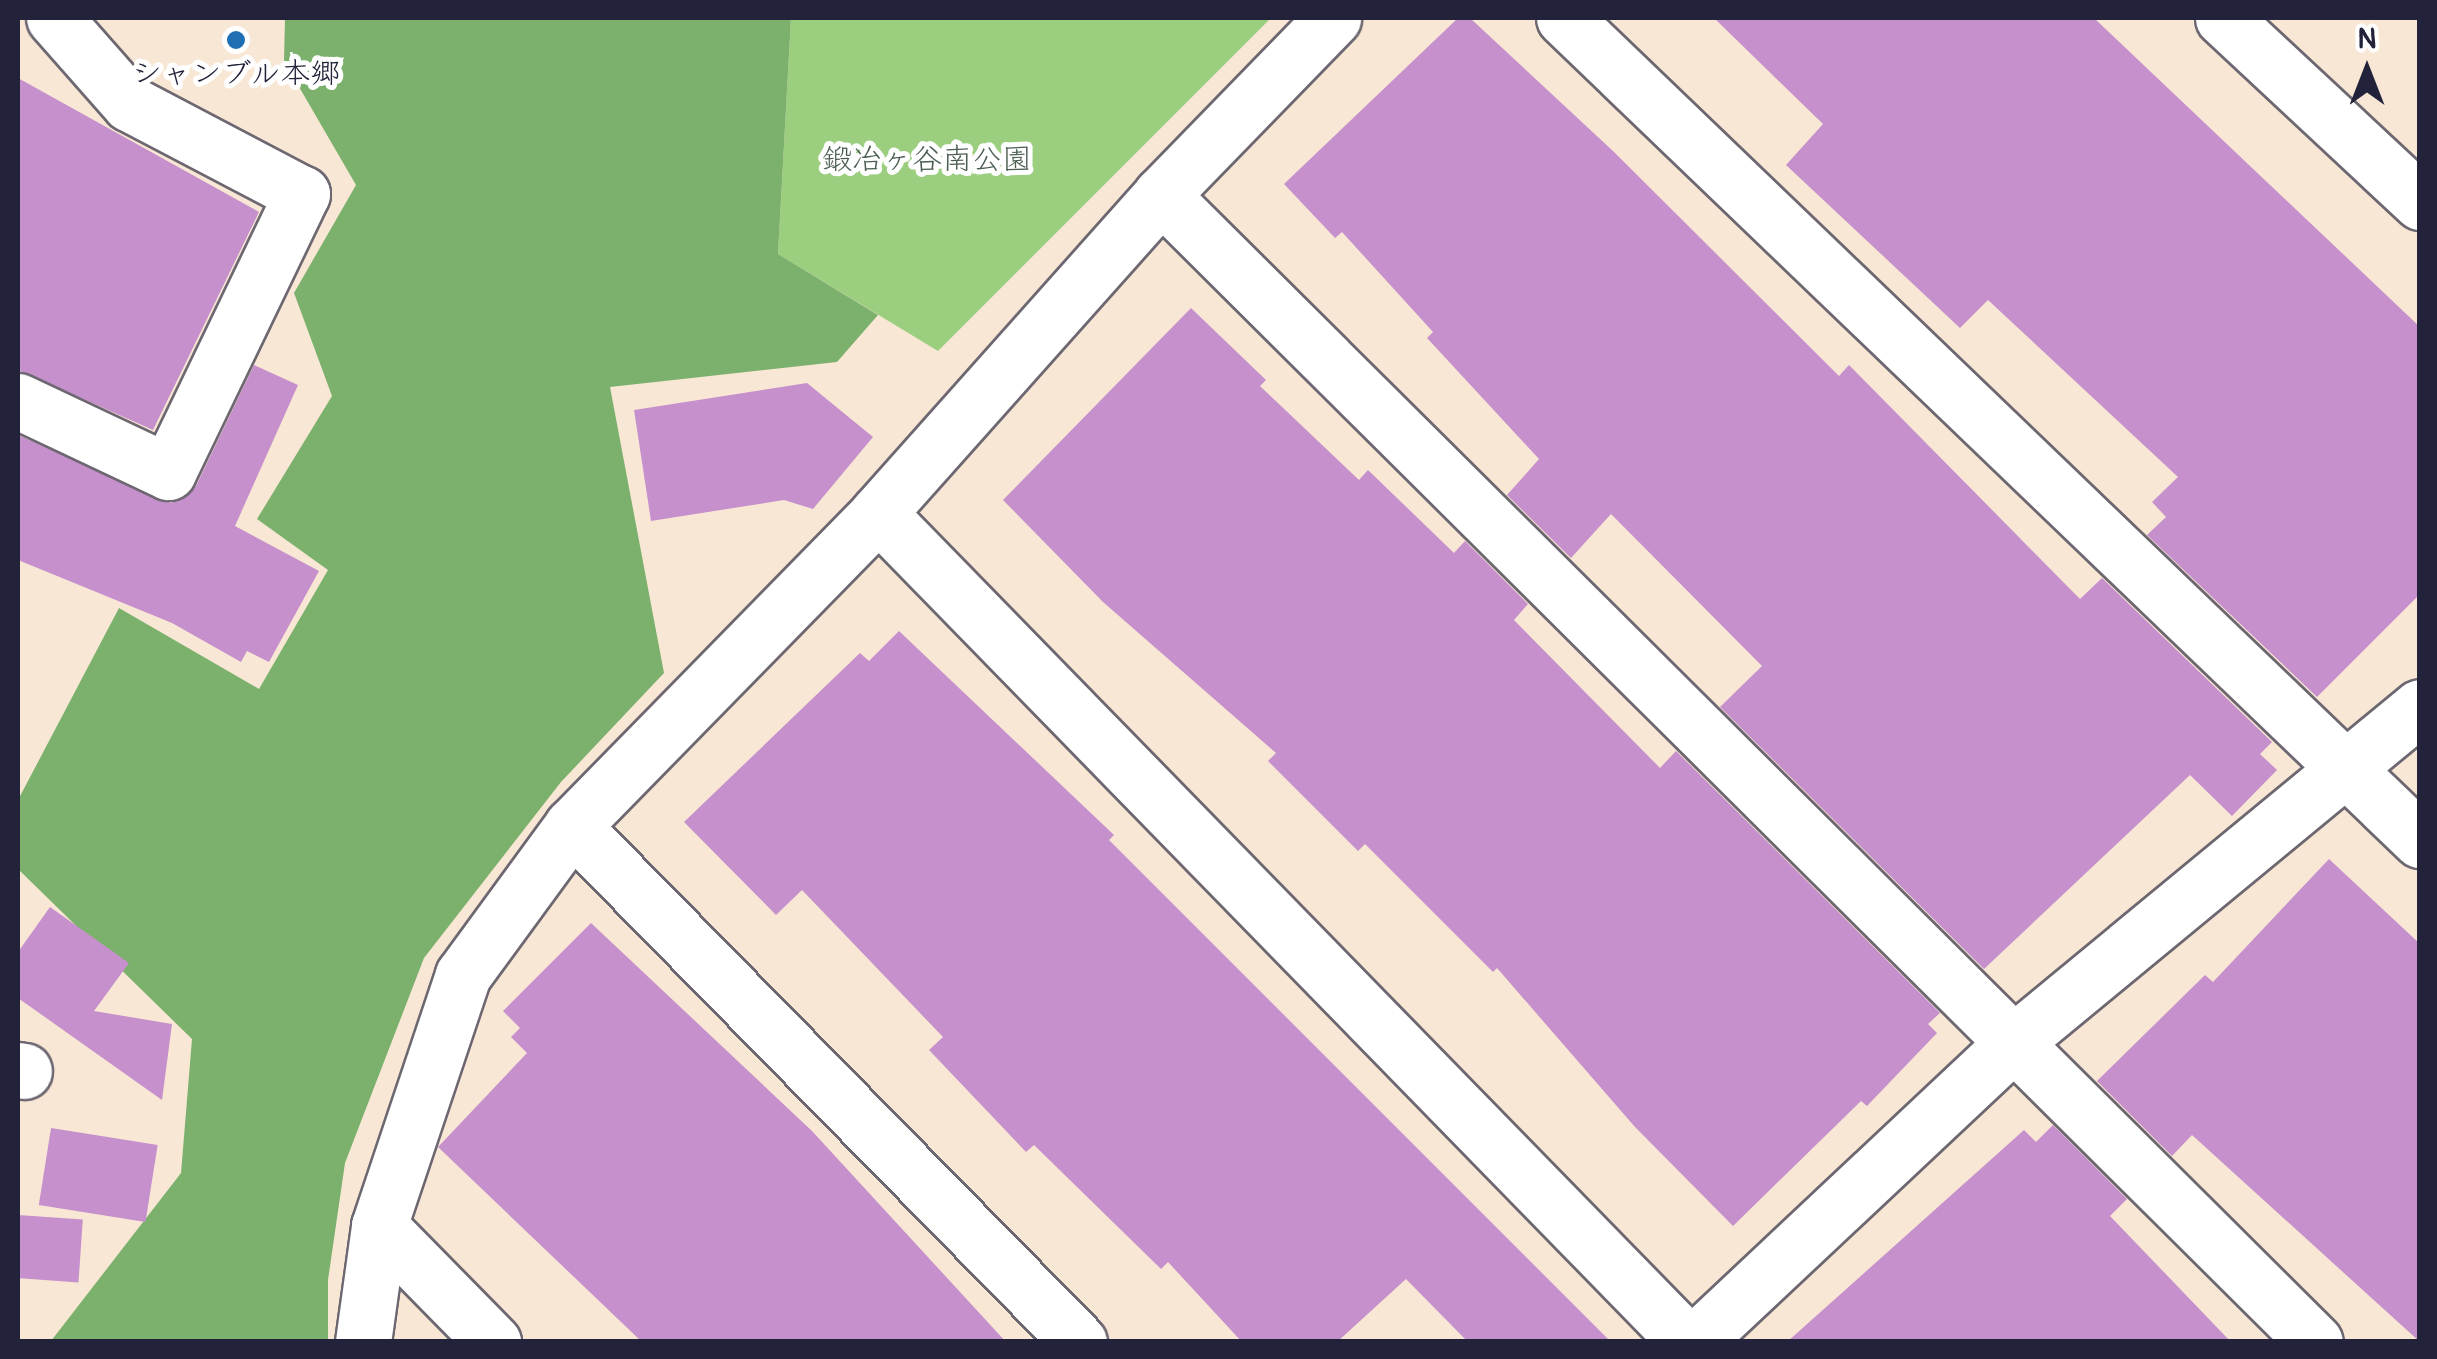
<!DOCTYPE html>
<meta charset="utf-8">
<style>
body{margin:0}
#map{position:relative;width:2437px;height:1359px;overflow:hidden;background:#f8e7d4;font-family:Pangolin,"Klee One",sans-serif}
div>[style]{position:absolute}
.green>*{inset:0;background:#9bce7e}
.forest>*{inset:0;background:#7cb16d}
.building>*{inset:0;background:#c690cc;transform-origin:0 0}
.roads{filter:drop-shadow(2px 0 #6d6771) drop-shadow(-2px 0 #6d6771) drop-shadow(0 2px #6d6771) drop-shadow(0 -2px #6d6771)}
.minor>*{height:55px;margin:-27.5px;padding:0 27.5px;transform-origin:27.5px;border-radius:27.5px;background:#fff}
.tertiary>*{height:55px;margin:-27.5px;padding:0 27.5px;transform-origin:27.5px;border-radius:27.5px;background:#fff}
.dots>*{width:28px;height:28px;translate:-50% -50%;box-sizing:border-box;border:5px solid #fff;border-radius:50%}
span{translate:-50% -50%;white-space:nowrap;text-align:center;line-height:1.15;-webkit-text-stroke:10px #fff;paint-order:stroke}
.poi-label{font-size:30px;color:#22223b}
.park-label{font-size:30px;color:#4c5e52}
.frame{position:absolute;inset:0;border:20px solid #22223b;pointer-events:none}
.north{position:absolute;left:2317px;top:20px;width:100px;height:100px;-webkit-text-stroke:8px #fff;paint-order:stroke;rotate:0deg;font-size:28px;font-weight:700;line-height:40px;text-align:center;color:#22223b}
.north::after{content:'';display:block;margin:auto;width:35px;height:45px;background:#22223b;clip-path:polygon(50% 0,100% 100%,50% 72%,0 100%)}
</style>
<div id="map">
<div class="green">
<i style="clip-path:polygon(791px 18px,1271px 18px,938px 351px,778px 254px)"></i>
</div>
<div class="forest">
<i style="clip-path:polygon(285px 18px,791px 18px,778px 254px,878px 315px,837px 362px,610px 387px,664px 673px,561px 782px,424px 958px,345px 1163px,328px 1280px,328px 1341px,51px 1341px,181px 1173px,192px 1039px,18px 869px,18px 800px,119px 608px,259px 689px,328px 570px,257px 519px,332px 396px,294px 293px,356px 185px,284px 61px)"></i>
</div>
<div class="building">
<i style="clip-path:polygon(1458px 18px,1470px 18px,1613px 151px,1839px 376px,1849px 365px,2080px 599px,2102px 578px,2272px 742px,2260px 754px,2277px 770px,2232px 816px,2190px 775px,1984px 969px,1720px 707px,1762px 666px,1611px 514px,1571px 558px,1507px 495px,1539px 459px,1427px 338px,1433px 332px,1342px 232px,1335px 238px,1284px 184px)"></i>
<i style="clip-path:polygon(1714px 18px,2094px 18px,2420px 327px,2420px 594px,2317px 697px,2147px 535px,2166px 517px,2152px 502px,2178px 477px,1988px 300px,1960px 328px,1786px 165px,1823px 124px)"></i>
<i style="clip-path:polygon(18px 78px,259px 212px,153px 430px,18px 370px)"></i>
<i style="clip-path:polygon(1191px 308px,1266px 380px,1260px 386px,1359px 480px,1368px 470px,1454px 553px,1465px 541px,1528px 604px,1514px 620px,1660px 768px,1676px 751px,1940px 1013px,1928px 1024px,1937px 1033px,1867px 1106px,1861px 1101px,1733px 1226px,1635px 1127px,1497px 968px,1493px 972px,1365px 844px,1358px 851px,1268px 761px,1276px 753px,1103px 602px,1003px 500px)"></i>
<i style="clip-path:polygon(254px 365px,298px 385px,235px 526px,319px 571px,269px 662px,247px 651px,241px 662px,172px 623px,18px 560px,18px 435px,171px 503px,196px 486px)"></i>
<i style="clip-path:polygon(807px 383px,873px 437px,813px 509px,784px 500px,651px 521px,634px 410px)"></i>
<i style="clip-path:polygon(899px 631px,1114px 835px,1109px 840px,1611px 1342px,1468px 1342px,1406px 1279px,1337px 1342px,1242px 1342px,1168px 1262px,1161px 1269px,1034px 1145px,1026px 1152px,929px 1050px,943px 1037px,802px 890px,776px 915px,684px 822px,860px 653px,869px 661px)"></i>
<i style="clip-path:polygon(2329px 859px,2420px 944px,2420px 1342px,2192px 1135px,2172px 1156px,2097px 1081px,2205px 975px,2213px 982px)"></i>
<i style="clip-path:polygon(50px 907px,129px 963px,94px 1011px,172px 1024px,162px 1100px,18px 998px,18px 952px)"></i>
<i style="clip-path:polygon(591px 923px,812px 1131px,1006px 1342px,642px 1342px,438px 1147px,527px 1053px,511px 1037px,520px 1028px,503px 1011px)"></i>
<i style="clip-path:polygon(2053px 1125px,2127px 1199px,2110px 1216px,2231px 1342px,1787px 1342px,2024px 1130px,2036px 1142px)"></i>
<i style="left:51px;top:1128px;width:108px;height:78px;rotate:9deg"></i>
<i style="left:18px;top:1215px;width:65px;height:63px;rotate:4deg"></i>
</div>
<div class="roads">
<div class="minor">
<i style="left:1564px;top:18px;width:1187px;rotate:43.84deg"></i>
<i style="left:1161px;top:195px;width:1627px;rotate:44.83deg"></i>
<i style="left:18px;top:401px;width:166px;rotate:25.3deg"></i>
<i style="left:168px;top:472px;width:309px;rotate:-64.3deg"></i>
<i style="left:302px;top:194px;width:195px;rotate:-152.3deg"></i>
<i style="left:129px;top:103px;width:113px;rotate:-131.4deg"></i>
<i style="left:878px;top:513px;width:1158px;rotate:45.7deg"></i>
<i style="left:572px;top:826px;width:723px;rotate:45.5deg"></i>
<i style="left:18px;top:1070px;width:6px;rotate:9deg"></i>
<i style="left:379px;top:1226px;width:163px;rotate:45.5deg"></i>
<i style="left:363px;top:1342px;width:117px;rotate:-82.1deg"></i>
<i style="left:379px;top:1226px;width:265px;rotate:-71.5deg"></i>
<i style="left:463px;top:975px;width:185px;rotate:-53.8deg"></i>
<i style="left:572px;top:826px;width:438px;rotate:-45.6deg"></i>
<i style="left:878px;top:513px;width:426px;rotate:-48.3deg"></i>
<i style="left:1161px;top:195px;width:247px;rotate:-45.8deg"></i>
<i style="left:1695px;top:1342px;width:438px;rotate:-43.2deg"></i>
<i style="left:2014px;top:1042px;width:526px;rotate:-39.53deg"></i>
</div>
<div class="tertiary">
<i style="left:2223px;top:18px;width:270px;rotate:43deg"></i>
</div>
</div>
<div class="dots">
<i style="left:236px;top:40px;background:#1f6fb2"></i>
</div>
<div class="poi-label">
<span style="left:236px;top:74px">シャンブル本郷</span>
</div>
<div class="park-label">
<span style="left:927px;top:160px">鍛冶ヶ谷南公園</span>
</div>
<div class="frame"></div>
<div class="north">N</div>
</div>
